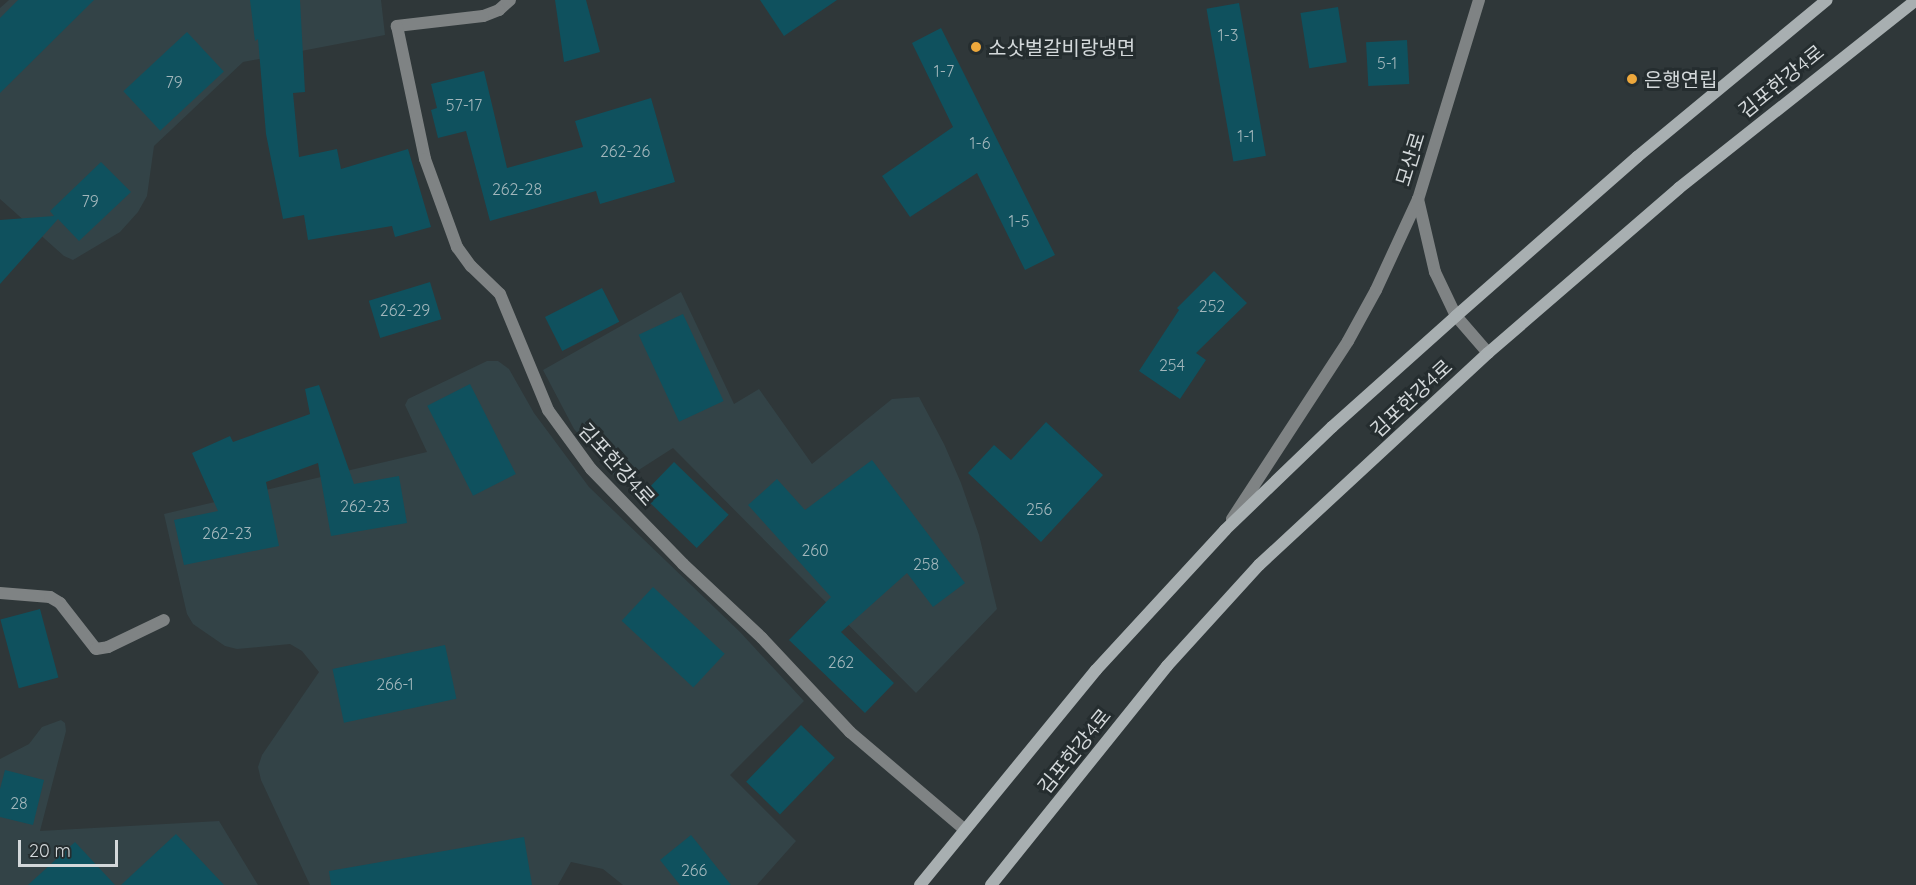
<!DOCTYPE html>
<meta charset="utf-8">
<style>
body{margin:0}
#map{position:relative;width:1916px;height:885px;overflow:hidden;background:#2f3739;font-family:Quicksand,"Noto Sans KR",sans-serif}
div>[style]{position:absolute}
.built>*{inset:0;background:#334347}
.building>*{inset:0;background:#0f515e;transform-origin:0 0}
.lane>*{height:12px;margin:-6px;padding:0 6px;transform-origin:6px;border-radius:6px;background:#7f8384}
.street>*{height:12px;margin:-6px;padding:0 6px;transform-origin:6px;border-radius:6px;background:#7f8384}
.secondary>*{height:12px;margin:-6px;padding:0 6px;transform-origin:6px;border-radius:6px;background:#a8afb1}
.dots>*{width:16px;height:16px;translate:-50% -50%;box-sizing:border-box;border:3px solid #252d2f;border-radius:50%}
span{translate:-50% -50%;white-space:nowrap;text-align:center;line-height:1.15;-webkit-text-stroke:6px #252d2f;paint-order:stroke}
.number-label{font-size:16px;color:#a2b6bb}
.number-label span{-webkit-text-stroke-width:0}
.poi-label{font-size:20px;color:#d3d8da}
.left{translate:0 -50%;text-align:left}
.street-label{font-size:20px;color:#d3d8da}
.scale{position:absolute;left:18px;top:840px;width:100px;height:27px;box-sizing:border-box;border:3px solid #d3d8da;border-top:0;padding-left:8px;font-size:18px;line-height:21px;white-space:nowrap;color:#d3d8da;-webkit-text-stroke:4px #252d2f;paint-order:stroke}
</style>
<div id="map">
<div class="built">
<i style="clip-path:polygon(9px 0,381px 0,385px 35px,243px 62px,154px 146px,147px 196px,138px 212px,120px 232px,73px 260px,64px 256px,0 199px,0 8px)"></i>
<i style="clip-path:polygon(681px 292px,734px 404px,759px 389px,812px 464px,892px 399px,919px 397px,944px 444px,961px 483px,979px 535px,997px 609px,916px 693px,673px 448px,620px 482px,574px 429px,543px 370px)"></i>
<i style="clip-path:polygon(487px 361px,498px 361px,509px 369px,534px 413px,589px 487px,740px 632px,804px 701px,730px 775px,796px 841px,757px 885px,623px 885px,603px 869px,571px 862px,558px 885px,310px 885px,261px 780px,258px 767px,262px 755px,319px 672px,302px 651px,290px 644px,237px 649px,225px 646px,193px 624px,187px 614px,164px 514px,427px 452px,405px 405px,408px 399px)"></i>
<i style="clip-path:polygon(61px 720px,65px 723px,66px 731px,40px 831px,219px 821px,258px 885px,0 885px,0 759px,29px 744px,42px 727px)"></i>
</div>
<div class="building">
<i style="clip-path:polygon(18px 0,94px 0,0 93px,0 18px)"></i>
<i style="clip-path:polygon(250px 0,300px 0,305px 92px,293px 93px,299px 157px,337px 149px,341px 169px,408px 149px,431px 227px,395px 237px,392px 226px,308px 240px,304px 215px,283px 219px,266px 134px,258px 39px,255px 41px)"></i>
<i style="clip-path:polygon(555px 0,586px 0,600px 52px,564px 62px)"></i>
<i style="clip-path:polygon(760px 0,837px 0,784px 36px)"></i>
<i style="left:1239px;top:3px;width:155px;height:33px;rotate:80deg"></i>
<i style="left:1338px;top:7px;width:56px;height:38px;rotate:81deg"></i>
<i style="clip-path:polygon(941px 28px,1055px 255px,1025px 270px,977px 173px,910px 217px,882px 176px,953px 127px,912px 43px)"></i>
<i style="left:187px;top:32px;width:54px;height:87px;rotate:47deg"></i>
<i style="left:1407px;top:40px;width:44px;height:41px;rotate:87deg"></i>
<i style="clip-path:polygon(484px 71px,507px 168px,583px 147px,575px 121px,651px 98px,675px 182px,600px 204px,596px 191px,490px 221px,466px 131px,438px 138px,431px 110px,437px 108px,431px 84px)"></i>
<i style="clip-path:polygon(101px 162px,131px 192px,79px 241px,58px 219px,0 284px,0 220px,54px 216px,50px 211px)"></i>
<i style="clip-path:polygon(1214px 271px,1247px 303px,1196px 353px,1206px 360px,1180px 399px,1139px 371px,1179px 310px,1177px 308px)"></i>
<i style="left:430px;top:282px;width:39px;height:64px;rotate:73deg"></i>
<i style="left:602px;top:288px;width:38px;height:64px;rotate:63deg"></i>
<i style="left:683px;top:314px;width:96px;height:49px;rotate:65deg"></i>
<i style="left:470px;top:384px;width:101px;height:48px;rotate:63deg"></i>
<i style="clip-path:polygon(319px 385px,354px 484px,399px 476px,407px 523px,331px 536px,318px 463px,266px 482px,279px 546px,184px 565px,174px 520px,218px 511px,192px 453px,230px 436px,233px 442px,310px 414px,305px 389px)"></i>
<i style="clip-path:polygon(1046px 422px,1103px 475px,1041px 542px,968px 473px,994px 445px,1011px 460px)"></i>
<i style="clip-path:polygon(872px 460px,965px 583px,933px 607px,907px 573px,841px 632px,894px 683px,865px 713px,789px 640px,831px 597px,748px 505px,777px 479px,805px 510px)"></i>
<i style="left:674px;top:462px;width:76px;height:46px;rotate:44deg"></i>
<i style="left:653px;top:587px;width:98px;height:46px;rotate:43deg"></i>
<i style="left:40px;top:609px;width:71px;height:41px;rotate:75deg"></i>
<i style="left:445px;top:645px;width:55px;height:115px;rotate:78deg"></i>
<i style="left:801px;top:725px;width:47px;height:79px;rotate:44deg"></i>
<i style="clip-path:polygon(5px 770px,44px 780px,33px 825px,0 817px,0 789px)"></i>
<i style="clip-path:polygon(176px 834px,224px 885px,121px 885px)"></i>
<i style="clip-path:polygon(691px 835px,731px 885px,680px 885px,660px 860px)"></i>
<i style="clip-path:polygon(524px 837px,532px 885px,331px 885px,329px 871px)"></i>
<i style="clip-path:polygon(75px 842px,115px 885px,28px 885px)"></i>
</div>
<div class="lane">
<i style="left:510px;top:0;width:15px;rotate:138deg"></i>
<i style="left:499px;top:10px;width:17px;rotate:159deg"></i>
<i style="left:483px;top:16px;width:87px;rotate:173.4deg"></i>
<i style="left:397px;top:26px;width:136px;rotate:78.1deg"></i>
<i style="left:425px;top:159px;width:94px;rotate:70deg"></i>
<i style="left:457px;top:247px;width:24px;rotate:54deg"></i>
<i style="left:471px;top:266px;width:40px;rotate:44deg"></i>
<i style="left:500px;top:294px;width:126px;rotate:67.5deg"></i>
<i style="left:548px;top:410px;width:73px;rotate:53.9deg"></i>
<i style="left:591px;top:469px;width:132px;rotate:45.9deg"></i>
<i style="left:683px;top:564px;width:108px;rotate:43.1deg"></i>
<i style="left:762px;top:638px;width:129px;rotate:46.9deg"></i>
<i style="left:850px;top:732px;width:150px;rotate:40.4deg"></i>
<i style="left:0;top:593px;width:50px;rotate:4.6deg"></i>
<i style="left:50px;top:597px;width:12px;rotate:31deg"></i>
<i style="left:60px;top:603px;width:58px;rotate:52deg"></i>
<i style="left:96px;top:649px;width:12px;rotate:-9deg"></i>
<i style="left:108px;top:647px;width:62px;rotate:-25.7deg"></i>
</div>
<div class="street">
<i style="left:1479px;top:0;width:208px;rotate:107deg"></i>
<i style="left:1418px;top:199px;width:75px;rotate:76.9deg"></i>
<i style="left:1435px;top:272px;width:49px;rotate:64.5deg"></i>
<i style="left:1456px;top:316px;width:49px;rotate:49.1deg"></i>
<i style="left:1232px;top:519px;width:212px;rotate:-56.9deg"></i>
<i style="left:1348px;top:341px;width:58px;rotate:-61.2deg"></i>
<i style="left:1376px;top:290px;width:100px;rotate:-65.2deg"></i>
</div>
<div class="secondary">
<i style="left:920px;top:885px;width:278px;rotate:-50.7deg"></i>
<i style="left:1096px;top:670px;width:190px;rotate:-47.3deg"></i>
<i style="left:1225px;top:530px;width:149px;rotate:-43.9deg"></i>
<i style="left:1332px;top:427px;width:166px;rotate:-41.8deg"></i>
<i style="left:1456px;top:316px;width:241px;rotate:-41.3deg"></i>
<i style="left:1637px;top:157px;width:246px;rotate:-39.6deg"></i>
<i style="left:991px;top:885px;width:281px;rotate:-51.2deg"></i>
<i style="left:1167px;top:666px;width:137px;rotate:-47.7deg"></i>
<i style="left:1259px;top:565px;width:312px;rotate:-42.8deg"></i>
<i style="left:1488px;top:353px;width:252px;rotate:-40.8deg"></i>
<i style="left:1679px;top:188px;width:303px;rotate:-38.4deg"></i>
</div>
<div class="dots">
<i style="left:976px;top:47px;background:#eea83c"></i>
<i style="left:1632px;top:79px;background:#eea83c"></i>
</div>
<div class="number-label">
<span style="left:1228px;top:35px">1-3</span>
<span style="left:1387px;top:63px">5-1</span>
<span style="left:944px;top:71px">1-7</span>
<span style="left:174px;top:82px">79</span>
<span style="left:464px;top:105px">57-17</span>
<span style="left:1246px;top:136px">1-1</span>
<span style="left:980px;top:143px">1-6</span>
<span style="left:625px;top:151px">262-26</span>
<span style="left:517px;top:189px">262-28</span>
<span style="left:90px;top:201px">79</span>
<span style="left:1019px;top:221px">1-5</span>
<span style="left:1212px;top:306px">252</span>
<span style="left:405px;top:310px">262-29</span>
<span style="left:1172px;top:365px">254</span>
<span style="left:365px;top:506px">262-23</span>
<span style="left:1039px;top:509px">256</span>
<span style="left:227px;top:533px">262-23</span>
<span style="left:815px;top:550px">260</span>
<span style="left:926px;top:564px">258</span>
<span style="left:841px;top:662px">262</span>
<span style="left:395px;top:684px">266-1</span>
<span style="left:19px;top:803px">28</span>
<span style="left:694px;top:870px">266</span>
</div>
<div class="poi-label">
<span class="left" style="left:988px;top:47px">소삿벌갈비랑냉면</span>
<span class="left" style="left:1644px;top:79px">은행연립</span>
</div>
<div class="street-label">
<span style="left:1781px;top:81px;rotate:-39deg">김포한강4로</span>
<span style="left:1410px;top:159px;rotate:-73deg">모산로</span>
<span style="left:1411px;top:398px;rotate:-43deg">김포한강4로</span>
<span style="left:617px;top:464px;rotate:48deg">김포한강4로</span>
<span style="left:1074px;top:751px;rotate:-51deg">김포한강4로</span>
</div>
<div class="scale">20 m</div>
</div>
